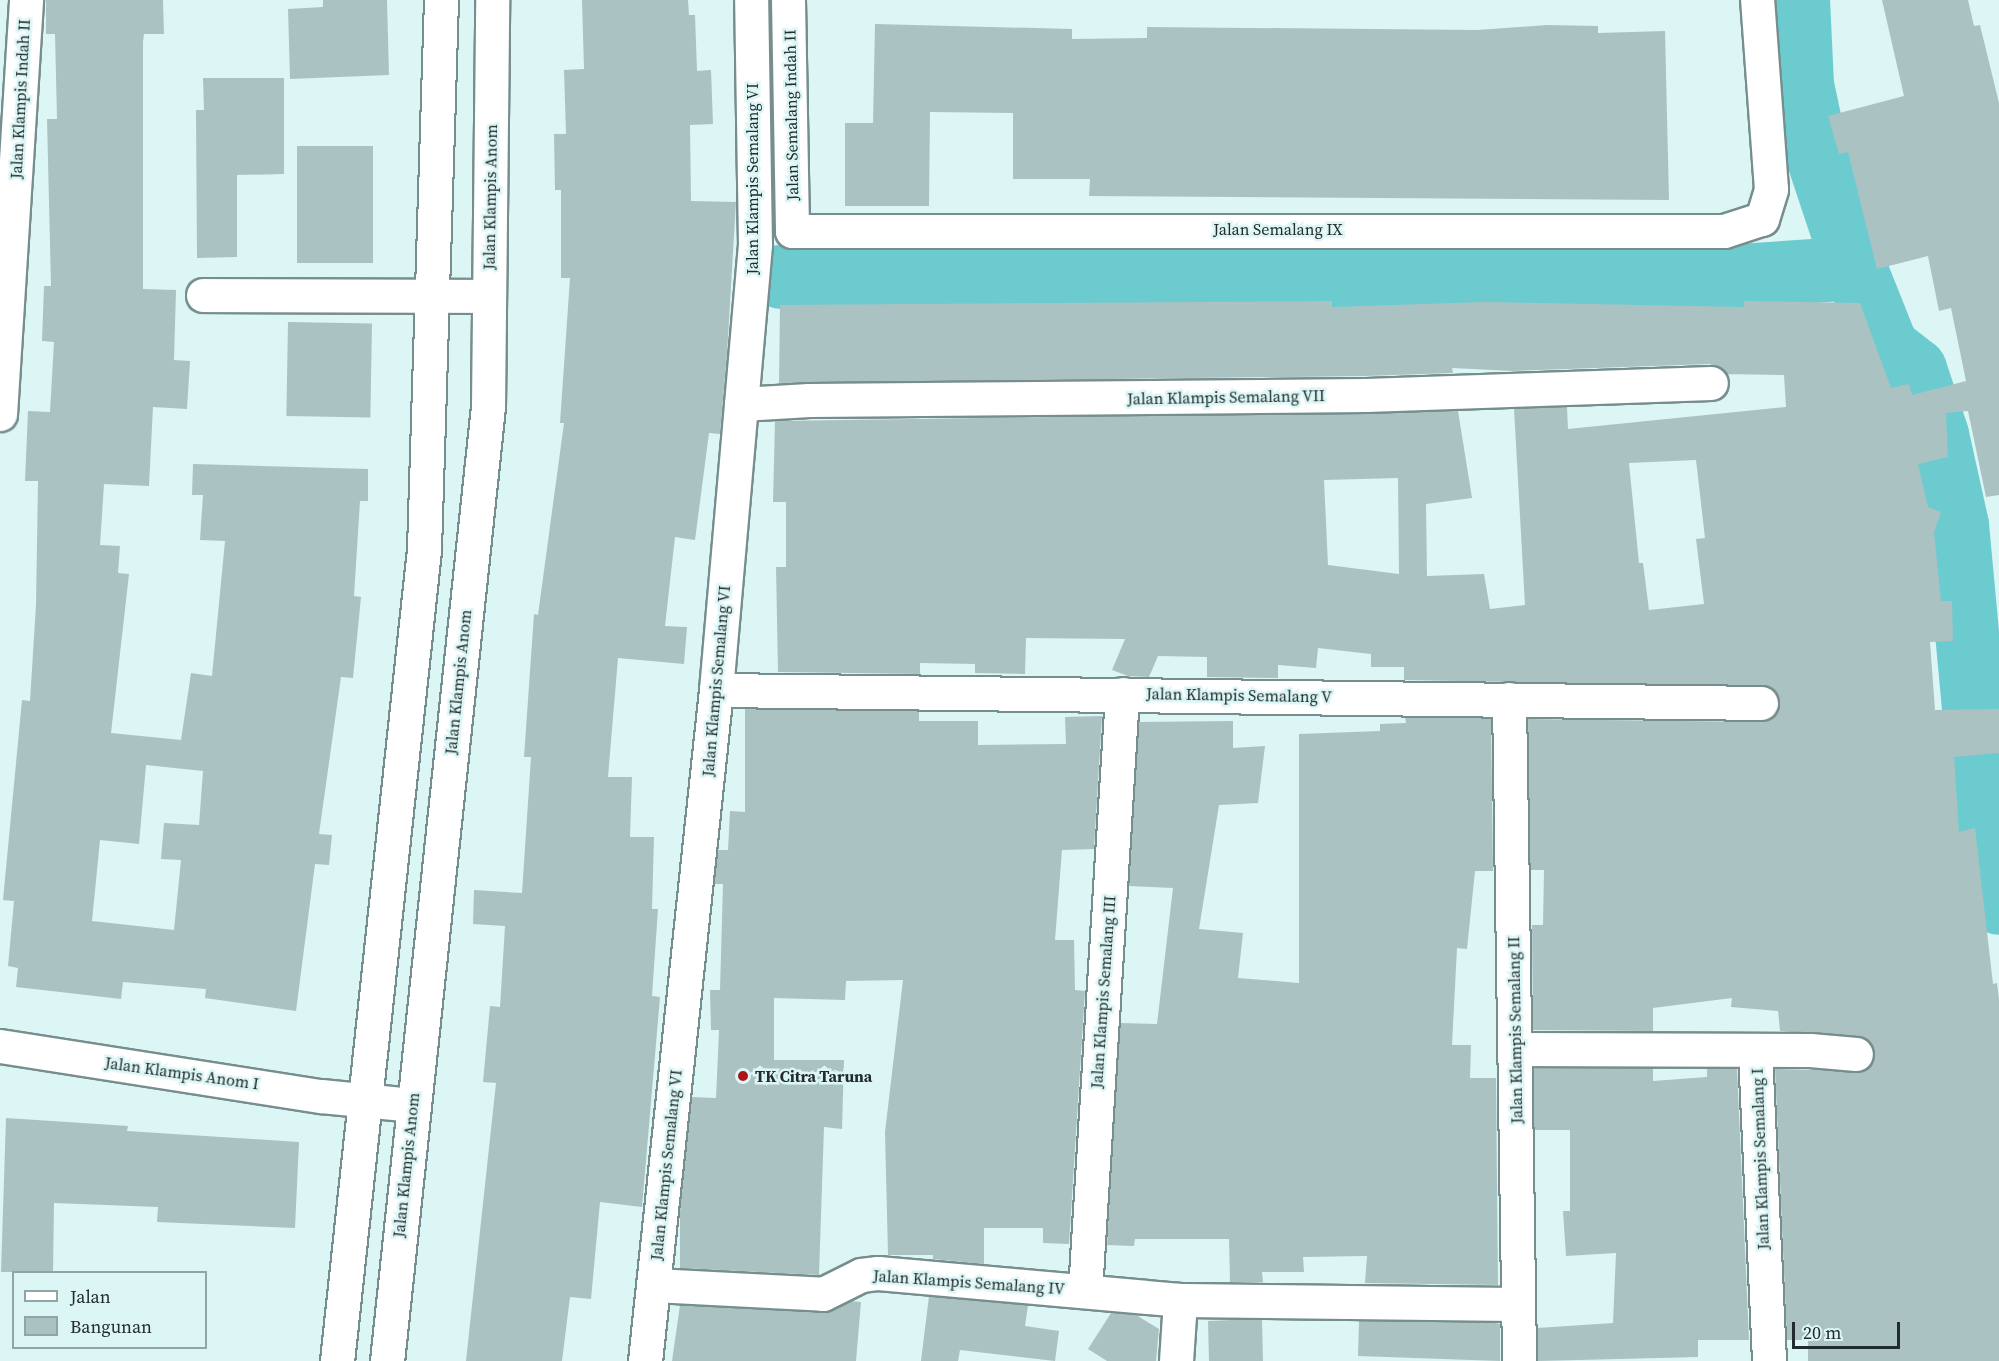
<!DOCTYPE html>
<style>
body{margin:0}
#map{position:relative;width:1999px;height:1361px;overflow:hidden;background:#dcf5f5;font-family:"Source Serif 4",serif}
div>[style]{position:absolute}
.river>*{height:64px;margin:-32px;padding:0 32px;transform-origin:32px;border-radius:32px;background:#6ccbcf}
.building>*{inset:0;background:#abc2c3;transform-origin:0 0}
.roads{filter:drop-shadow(2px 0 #778e8e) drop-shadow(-2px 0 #778e8e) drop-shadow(0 2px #778e8e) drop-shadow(0 -2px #778e8e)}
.street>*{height:33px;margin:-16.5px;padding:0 16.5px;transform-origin:16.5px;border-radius:16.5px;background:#fff}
.dots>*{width:16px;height:16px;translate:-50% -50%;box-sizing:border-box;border:3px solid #dcf5f5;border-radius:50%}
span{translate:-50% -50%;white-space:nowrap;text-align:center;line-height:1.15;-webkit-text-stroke:5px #dcf5f5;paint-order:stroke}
.street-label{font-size:16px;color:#232c2d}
.poi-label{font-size:16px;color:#232c2d;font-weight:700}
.left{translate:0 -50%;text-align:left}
.legend{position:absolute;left:12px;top:1271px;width:195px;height:78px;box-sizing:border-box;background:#dcf5f5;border:2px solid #92a5a5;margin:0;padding:8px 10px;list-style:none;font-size:18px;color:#232c2d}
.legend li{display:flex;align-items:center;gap:12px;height:30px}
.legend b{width:30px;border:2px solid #92a5a5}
.scale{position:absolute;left:1792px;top:1322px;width:108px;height:27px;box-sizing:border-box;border:3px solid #232c2d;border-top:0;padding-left:8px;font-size:18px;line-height:21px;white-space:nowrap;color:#232c2d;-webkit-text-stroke:4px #dcf5f5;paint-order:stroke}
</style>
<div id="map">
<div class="river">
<i style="left:1798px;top:0;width:85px;rotate:87.3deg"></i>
<i style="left:1802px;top:85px;width:67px;rotate:78deg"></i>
<i style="left:1816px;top:151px;width:123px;rotate:71.6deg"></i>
<i style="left:1855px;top:268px;width:86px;rotate:68.2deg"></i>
<i style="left:1887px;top:348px;width:36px;rotate:38deg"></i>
<i style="left:1915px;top:370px;width:69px;rotate:71.3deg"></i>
<i style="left:1937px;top:435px;width:92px;rotate:77.5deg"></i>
<i style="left:1957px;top:525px;width:292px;rotate:84.7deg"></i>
<i style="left:1984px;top:816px;width:88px;rotate:80.2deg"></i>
<i style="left:781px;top:277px;width:929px;rotate:0.06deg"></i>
<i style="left:1710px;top:278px;width:145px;rotate:-3.9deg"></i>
</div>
<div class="building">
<i style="clip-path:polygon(evenodd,46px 0,163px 0,164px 34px,144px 34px,143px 42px,143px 289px,176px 290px,174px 360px,190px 361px,187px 409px,153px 407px,149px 486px,104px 484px,100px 545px,120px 546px,118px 573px,129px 574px,111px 733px,181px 740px,191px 673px,212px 676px,225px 541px,200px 540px,203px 495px,192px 495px,193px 464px,368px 469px,368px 501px,360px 501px,354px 596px,361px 597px,353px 678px,341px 677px,319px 834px,332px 835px,329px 865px,315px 864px,296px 1011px,205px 998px,206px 989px,123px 982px,121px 999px,16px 987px,18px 968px,8px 966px,14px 901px,3px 900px,22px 700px,30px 701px,36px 605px,38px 481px,25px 481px,28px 411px,50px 412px,54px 342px,42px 341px,44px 286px,51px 286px,47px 119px,57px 119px,55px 34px,46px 34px,46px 0,146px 765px,203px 771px,199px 825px,164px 823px,161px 859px,181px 860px,174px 930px,92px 921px,100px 840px,139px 844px,146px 765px)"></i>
<i style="clip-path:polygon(323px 0,387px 0,389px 75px,290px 79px,288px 9px,323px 7px)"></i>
<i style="clip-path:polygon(582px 0,688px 0,689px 15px,695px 15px,697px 71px,711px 70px,713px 124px,690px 125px,691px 201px,736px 202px,727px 354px,720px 434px,709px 433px,695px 540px,675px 537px,665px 626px,687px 627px,684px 664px,618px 658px,608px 777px,632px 777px,630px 837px,654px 837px,652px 909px,658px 909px,652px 996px,660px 997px,642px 1207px,600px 1202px,591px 1299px,570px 1297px,562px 1361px,466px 1361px,496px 1083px,483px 1082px,490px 1006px,500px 1007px,505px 926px,473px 924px,474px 890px,522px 893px,531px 757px,524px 757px,534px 614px,538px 615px,564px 423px,560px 423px,570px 278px,561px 278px,561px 190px,555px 190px,554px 134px,566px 134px,564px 70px,584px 69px)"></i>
<i style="clip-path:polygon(evenodd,1882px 0,1968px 0,1974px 26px,1980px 25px,1999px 103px,1999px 495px,1986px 497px,1968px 411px,1946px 413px,1948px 457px,1918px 464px,1928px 507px,1941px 512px,1934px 532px,1941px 601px,1952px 601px,1953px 641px,1930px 642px,1935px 710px,1999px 709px,1999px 753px,1954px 757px,1959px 832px,1975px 828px,1993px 984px,1997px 983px,1999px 999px,1999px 1361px,1808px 1361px,1808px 1340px,1787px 1340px,1775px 1069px,1863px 1071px,1875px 1056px,1867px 1039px,1780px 1031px,1778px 1011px,1731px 1007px,1732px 998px,1653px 1008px,1653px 1031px,1533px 1030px,1532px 925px,1543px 925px,1544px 870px,1530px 870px,1528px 719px,1761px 722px,1771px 719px,1780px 704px,1770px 687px,1404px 680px,1404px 667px,1371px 667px,1371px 654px,1318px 648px,1316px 668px,1278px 665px,1278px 678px,1207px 677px,1207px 657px,1158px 656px,1149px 677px,1128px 676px,1112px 670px,1125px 639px,1026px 638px,1025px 674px,975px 673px,975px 664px,920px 663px,920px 674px,778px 672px,776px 567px,786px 567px,786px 502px,773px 502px,775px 421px,1458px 411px,1472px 498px,1426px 504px,1427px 576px,1484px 574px,1490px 609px,1525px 605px,1514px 409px,1567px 407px,1568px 429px,1786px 407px,1784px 375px,1727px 374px,1710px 364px,1512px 371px,1452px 368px,1453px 373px,1366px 376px,779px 383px,780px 305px,1332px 301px,1332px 307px,1485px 302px,1744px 307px,1744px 301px,1860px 303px,1891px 388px,1909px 384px,1912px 395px,1966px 381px,1951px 308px,1939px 311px,1928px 256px,1877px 269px,1848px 152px,1839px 154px,1828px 116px,1904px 96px,1882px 0,1696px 460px,1705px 538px,1696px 539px,1704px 604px,1649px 610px,1643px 563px,1639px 563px,1629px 463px,1696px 460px,1882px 0,1398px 478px,1399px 574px,1328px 565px,1324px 480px,1398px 478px)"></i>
<i style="clip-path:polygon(875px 24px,1072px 29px,1072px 39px,1147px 38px,1147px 27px,1477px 30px,1547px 25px,1598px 26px,1598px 33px,1665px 31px,1669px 200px,1089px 196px,1090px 179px,1013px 179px,1013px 113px,930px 112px,929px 206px,845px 206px,845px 123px,873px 123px)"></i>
<i style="clip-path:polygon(203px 78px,284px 78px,284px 174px,237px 175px,237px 257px,197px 258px,196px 110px,204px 110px)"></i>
<i style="left:373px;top:146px;width:117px;height:76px;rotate:90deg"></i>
<i style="left:288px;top:322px;width:84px;height:94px;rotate:1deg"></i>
<i style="clip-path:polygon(745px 709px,919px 711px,919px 721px,978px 721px,978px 745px,1066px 744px,1065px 717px,1102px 716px,1094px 849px,1062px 850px,1055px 940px,1074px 940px,1075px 990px,1085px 991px,1069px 1244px,1043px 1243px,1043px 1228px,984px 1228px,984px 1264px,933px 1259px,933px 1255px,888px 1255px,885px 1132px,903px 980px,846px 981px,845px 1000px,774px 998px,774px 1060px,844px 1060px,842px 1129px,824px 1127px,819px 1275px,680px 1268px,680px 1211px,692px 1097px,716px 1098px,719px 1030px,711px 1030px,710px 990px,720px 990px,723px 884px,714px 884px,718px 850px,728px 850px,730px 811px,745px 812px)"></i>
<i style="clip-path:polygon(1405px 717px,1491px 718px,1493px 871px,1475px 871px,1467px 949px,1457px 948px,1452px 1045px,1471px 1045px,1470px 1078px,1496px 1078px,1498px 1285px,1365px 1283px,1367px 1256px,1303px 1257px,1304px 1272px,1262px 1272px,1263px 1282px,1230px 1282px,1229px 1239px,1135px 1239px,1134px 1246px,1107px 1245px,1120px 1023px,1157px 1024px,1173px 888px,1129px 886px,1139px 722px,1233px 721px,1233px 748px,1265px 746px,1258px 803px,1219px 805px,1199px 929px,1243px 933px,1238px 978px,1299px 983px,1299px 734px,1380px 731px,1380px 724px,1406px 723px)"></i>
<i style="clip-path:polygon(1533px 1068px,1653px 1068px,1653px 1081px,1707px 1077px,1707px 1068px,1737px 1068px,1749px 1340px,1698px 1340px,1698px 1357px,1538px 1361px,1537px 1328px,1613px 1323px,1616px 1253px,1566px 1256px,1563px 1211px,1570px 1211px,1570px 1130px,1534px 1130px)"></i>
<i style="clip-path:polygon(6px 1118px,128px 1126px,127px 1131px,299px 1142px,295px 1228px,157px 1222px,158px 1207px,54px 1203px,53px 1272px,1px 1272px)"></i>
<i style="clip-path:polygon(929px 1296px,1028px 1305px,1025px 1326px,1059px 1331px,1055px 1361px,960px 1350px,958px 1361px,921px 1361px)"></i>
<i style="clip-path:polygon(851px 1301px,861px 1302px,856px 1361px,672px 1361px,680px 1305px,822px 1313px)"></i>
<i style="clip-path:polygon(1111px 1313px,1136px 1315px,1159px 1329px,1156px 1361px,1107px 1361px,1088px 1349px)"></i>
<i style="clip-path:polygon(1232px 1320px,1262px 1320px,1263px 1361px,1209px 1361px,1208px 1321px)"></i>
<i style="clip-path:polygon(1359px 1321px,1496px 1323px,1500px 1324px,1500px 1361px,1358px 1356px)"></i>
</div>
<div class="roads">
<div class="street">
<i style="left:788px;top:0;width:231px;rotate:89deg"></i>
<i style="left:792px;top:231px;width:932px"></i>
<i style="left:1724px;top:231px;width:40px;rotate:-18deg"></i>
<i style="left:1762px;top:219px;width:31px;rotate:-73deg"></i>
<i style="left:1771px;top:189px;width:190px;rotate:-94.2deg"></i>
<i style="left:203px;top:295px;width:286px;rotate:0.2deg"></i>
<i style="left:741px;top:404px;width:68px;rotate:-3.4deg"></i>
<i style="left:809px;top:400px;width:557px;rotate:-0.51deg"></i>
<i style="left:1366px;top:395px;width:345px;rotate:-2deg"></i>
<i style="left:0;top:414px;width:415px;rotate:-86.4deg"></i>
<i style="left:716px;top:690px;width:1045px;rotate:0.71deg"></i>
<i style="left:1509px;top:699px;width:662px;rotate:89.13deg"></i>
<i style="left:0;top:1046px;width:325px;rotate:8.9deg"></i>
<i style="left:321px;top:1096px;width:91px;rotate:5.6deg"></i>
<i style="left:1517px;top:1049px;width:293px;rotate:0.2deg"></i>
<i style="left:1810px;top:1050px;width:46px;rotate:5deg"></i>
<i style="left:1755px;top:1052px;width:309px;rotate:87.4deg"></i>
<i style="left:654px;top:1285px;width:169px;rotate:3deg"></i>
<i style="left:823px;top:1294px;width:42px;rotate:-26.6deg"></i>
<i style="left:861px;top:1275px;width:17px;rotate:-7deg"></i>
<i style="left:878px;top:1273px;width:303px;rotate:5.1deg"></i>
<i style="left:1180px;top:1300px;width:337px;rotate:0.7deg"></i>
<i style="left:1085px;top:1291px;width:598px;rotate:-86.45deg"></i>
<i style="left:337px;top:1361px;width:817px;rotate:-83.88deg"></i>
<i style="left:424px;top:549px;width:549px;rotate:-88.23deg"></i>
<i style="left:387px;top:1361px;width:959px;rotate:-83.96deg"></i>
<i style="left:488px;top:407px;width:407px;rotate:-89.4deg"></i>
<i style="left:645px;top:1361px;width:675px;rotate:-83.96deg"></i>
<i style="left:716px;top:690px;width:447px;rotate:-85deg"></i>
<i style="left:755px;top:245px;width:245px;rotate:-90.9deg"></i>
<i style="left:1176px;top:1361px;width:61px;rotate:-86.2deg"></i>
</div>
</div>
<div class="dots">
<i style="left:743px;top:1076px;background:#a9151a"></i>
</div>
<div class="street-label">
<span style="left:20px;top:99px;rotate:-87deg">Jalan Klampis Indah II</span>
<span style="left:791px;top:115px;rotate:-91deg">Jalan Semalang Indah II</span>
<span style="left:752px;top:179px;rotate:-90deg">Jalan Klampis Semalang VI</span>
<span style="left:490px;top:197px;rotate:-89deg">Jalan Klampis Anom</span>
<span style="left:1278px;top:229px">Jalan Semalang IX</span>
<span style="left:1226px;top:397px;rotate:-1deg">Jalan Klampis Semalang VII</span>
<span style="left:716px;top:681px;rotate:-85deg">Jalan Klampis Semalang VI</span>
<span style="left:458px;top:682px;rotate:-84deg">Jalan Klampis Anom</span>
<span style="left:1239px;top:695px;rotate:1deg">Jalan Klampis Semalang V</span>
<span style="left:1103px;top:992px;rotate:-86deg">Jalan Klampis Semalang III</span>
<span style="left:1515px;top:1030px;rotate:-91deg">Jalan Klampis Semalang II</span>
<span style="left:182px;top:1073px;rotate:8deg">Jalan Klampis Anom I</span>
<span style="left:1760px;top:1159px;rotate:-92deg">Jalan Klampis Semalang I</span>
<span style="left:406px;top:1165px;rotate:-84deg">Jalan Klampis Anom</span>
<span style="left:666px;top:1165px;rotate:-84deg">Jalan Klampis Semalang VI</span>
<span style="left:969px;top:1282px;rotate:4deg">Jalan Klampis Semalang IV</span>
</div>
<div class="poi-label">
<span class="left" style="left:755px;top:1076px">TK Citra Taruna</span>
</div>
<ul class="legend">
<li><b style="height:8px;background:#fff"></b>Jalan</li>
<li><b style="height:16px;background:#abc2c3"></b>Bangunan</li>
</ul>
<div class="scale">20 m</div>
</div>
